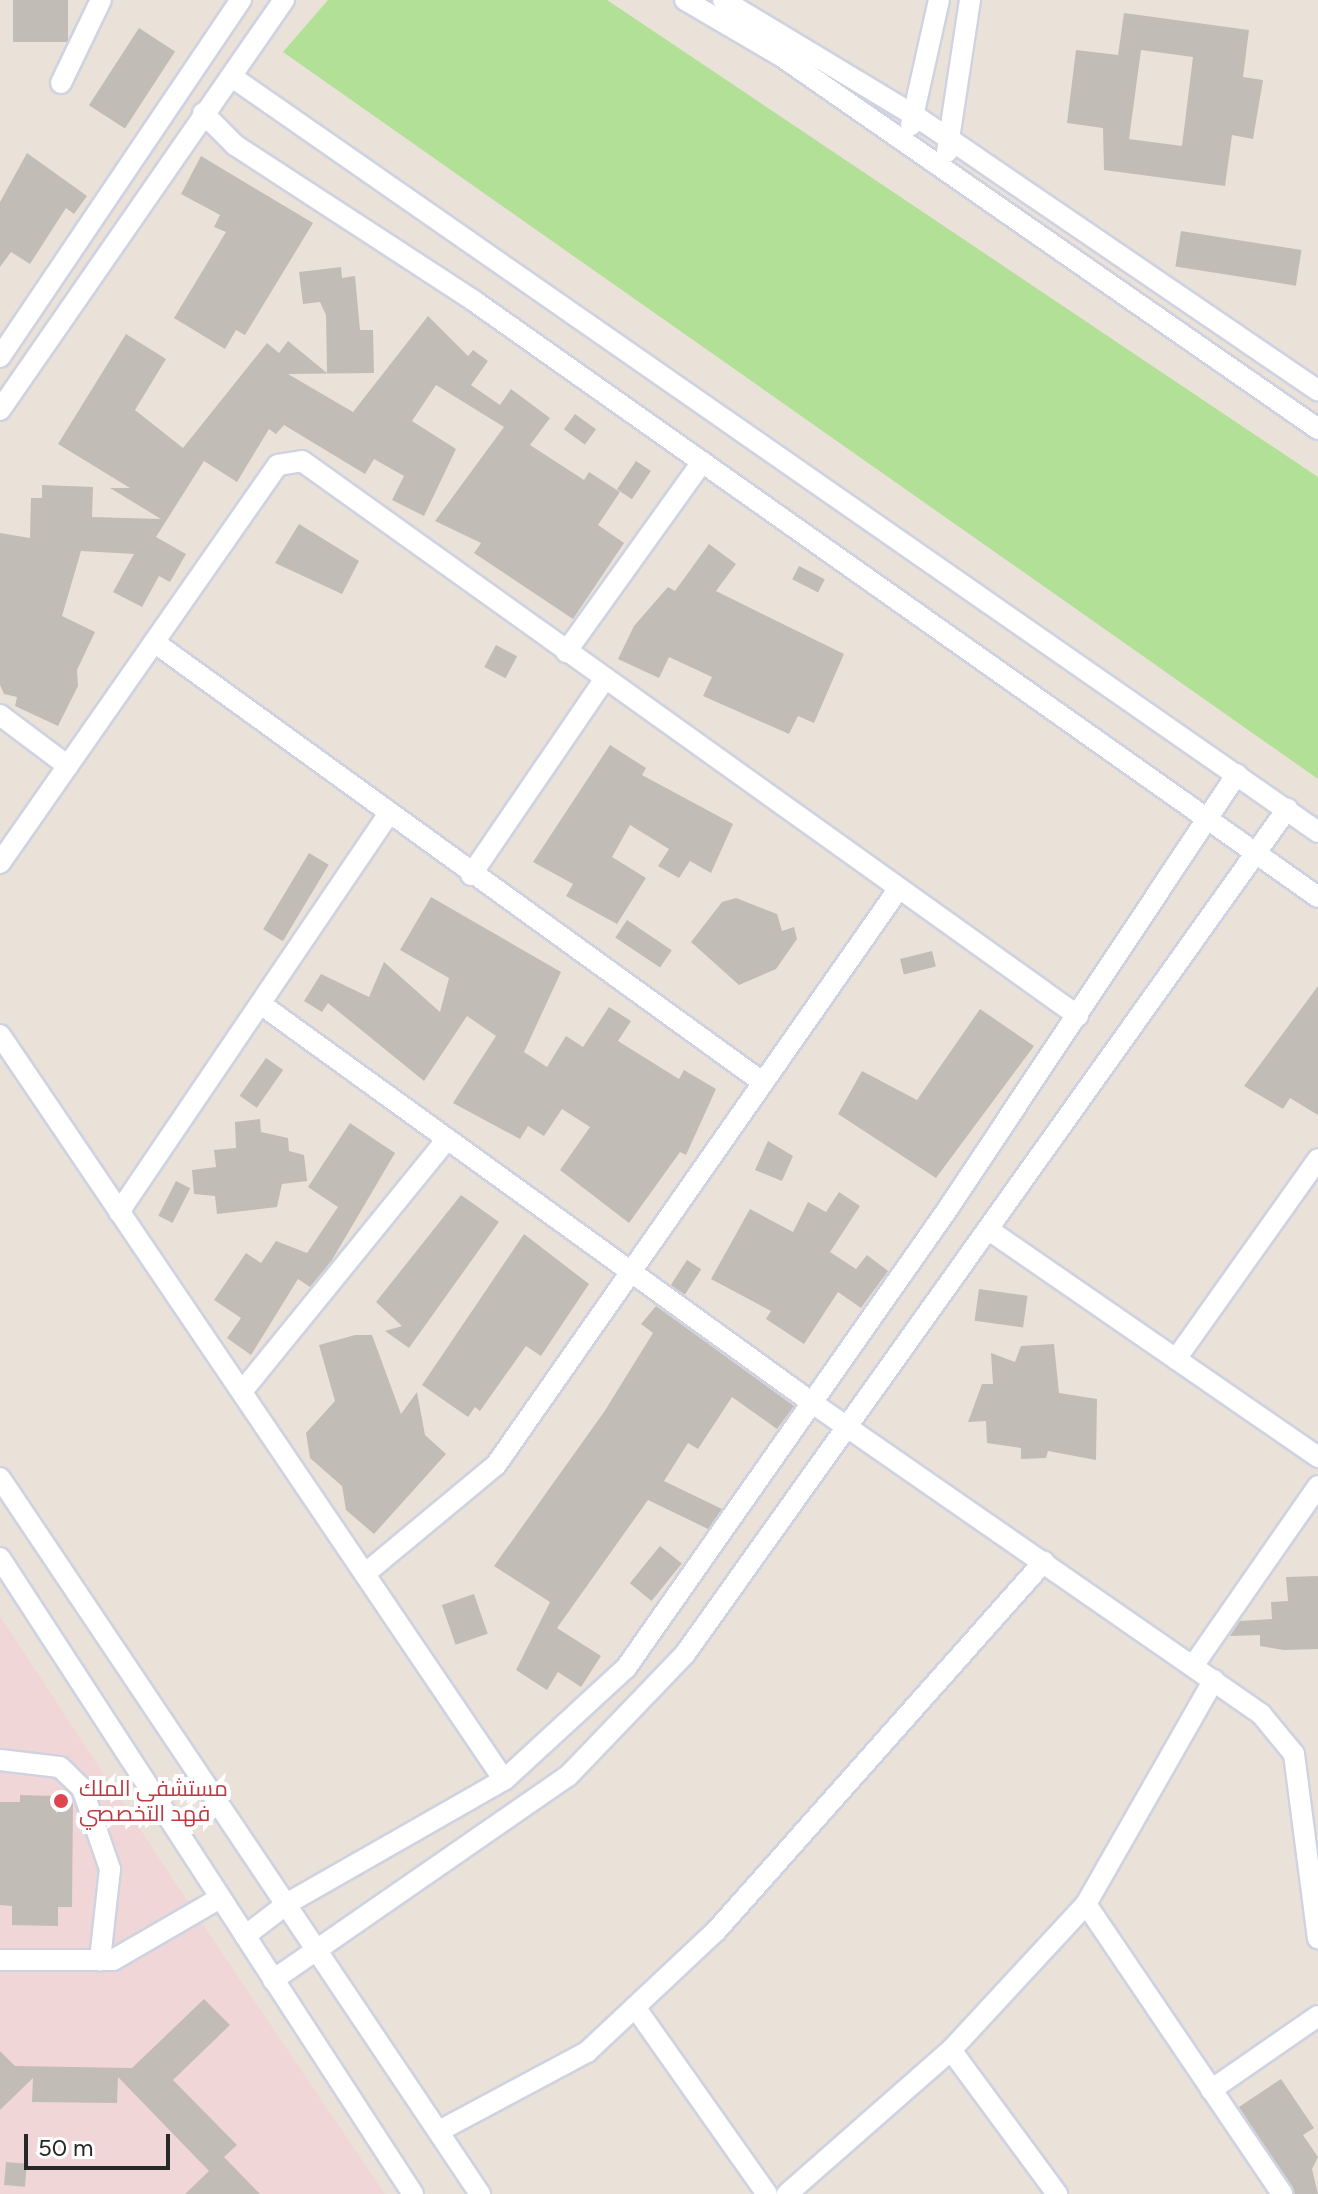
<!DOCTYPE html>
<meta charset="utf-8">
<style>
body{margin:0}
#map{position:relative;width:1318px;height:2194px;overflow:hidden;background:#eae2d9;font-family:Figtree,Cairo,sans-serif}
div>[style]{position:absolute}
.medical>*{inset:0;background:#f1d6d8}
.green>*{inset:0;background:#b2e096}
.building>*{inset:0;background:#c2bcb6;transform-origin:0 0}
.roads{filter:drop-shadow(2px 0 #cfd3e1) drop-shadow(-2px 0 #cfd3e1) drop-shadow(0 2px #cfd3e1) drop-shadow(0 -2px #cfd3e1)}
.minor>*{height:20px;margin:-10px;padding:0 10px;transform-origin:10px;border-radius:10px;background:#fff}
.dots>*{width:22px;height:22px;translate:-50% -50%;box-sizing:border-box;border:4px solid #fff;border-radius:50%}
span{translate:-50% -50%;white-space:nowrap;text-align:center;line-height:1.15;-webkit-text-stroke:8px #fff;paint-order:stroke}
.health-label{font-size:22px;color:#be3a42}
.left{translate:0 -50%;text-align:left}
.scale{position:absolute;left:24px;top:2134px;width:146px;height:36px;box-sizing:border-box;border:4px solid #282828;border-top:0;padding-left:10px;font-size:24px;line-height:28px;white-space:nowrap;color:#282828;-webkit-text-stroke:6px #fff;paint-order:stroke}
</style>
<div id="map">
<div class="medical">
<i style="clip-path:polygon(0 1616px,200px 1920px,385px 2194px,0 2194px)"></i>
</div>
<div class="green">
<i style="clip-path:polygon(328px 0,607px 0,1318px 477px,1318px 779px,283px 52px)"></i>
</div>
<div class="building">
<i style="left:13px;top:0;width:55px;height:42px"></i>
<i style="clip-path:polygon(evenodd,1124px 13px,1249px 30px,1243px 77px,1263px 80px,1253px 139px,1232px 135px,1225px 186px,1104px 170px,1103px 128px,1067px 123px,1076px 50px,1118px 55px,1124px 13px,1141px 50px,1193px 57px,1182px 146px,1129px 139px,1141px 50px)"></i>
<i style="left:139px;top:28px;width:43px;height:92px;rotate:33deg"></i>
<i style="clip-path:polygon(27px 153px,87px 196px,74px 214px,66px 208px,30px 264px,11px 252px,0 267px,0 202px)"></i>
<i style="clip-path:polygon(201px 156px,313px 223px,245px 335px,236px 330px,225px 349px,174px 318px,226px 232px,214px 227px,220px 215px,181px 194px)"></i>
<i style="left:1181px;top:231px;width:122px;height:36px;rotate:9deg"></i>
<i style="clip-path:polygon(341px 267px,342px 278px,355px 276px,360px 330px,373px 330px,374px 373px,288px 374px,353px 412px,428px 316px,468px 356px,473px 350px,488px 361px,471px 385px,500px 405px,511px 389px,550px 418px,530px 445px,584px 480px,589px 472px,620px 492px,598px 525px,624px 543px,573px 619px,474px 553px,481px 543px,435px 521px,504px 427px,436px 385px,412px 421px,456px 449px,424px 516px,392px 500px,404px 476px,374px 459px,365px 474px,284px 425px,276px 434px,269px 429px,237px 482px,204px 461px,156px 537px,186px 554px,170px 582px,159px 576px,142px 607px,113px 592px,134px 554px,81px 551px,62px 616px,95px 632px,77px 670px,78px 686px,58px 726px,15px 706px,17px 697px,4px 694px,0 685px,0 533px,30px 538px,31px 498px,42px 498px,42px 485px,93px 487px,92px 517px,161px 519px,110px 488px,130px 488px,58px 444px,126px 334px,166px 359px,135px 410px,183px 448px,267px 343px,279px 353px,288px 341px,327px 373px,326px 315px,320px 302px,303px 304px,299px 272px)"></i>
<i style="left:575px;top:414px;width:26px;height:19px;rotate:36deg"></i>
<i style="left:636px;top:461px;width:18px;height:34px;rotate:34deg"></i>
<i style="clip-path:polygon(299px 524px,359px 561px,342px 594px,275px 563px)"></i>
<i style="clip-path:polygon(709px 544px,736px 564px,716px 591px,844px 654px,814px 723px,798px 716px,789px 734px,703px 696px,712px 677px,669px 657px,659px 678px,618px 659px,634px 626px,668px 587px,675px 591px)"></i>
<i style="left:799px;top:566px;width:29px;height:15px;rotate:27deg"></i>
<i style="left:496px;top:645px;width:24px;height:25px;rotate:28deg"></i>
<i style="clip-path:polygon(610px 745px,646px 768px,642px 775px,733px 824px,711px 873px,690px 861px,679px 878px,658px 866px,669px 849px,630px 825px,612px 857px,646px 878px,617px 924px,566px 896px,573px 884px,533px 862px)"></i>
<i style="left:309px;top:853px;width:23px;height:89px;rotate:31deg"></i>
<i style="clip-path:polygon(431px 897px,561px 972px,524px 1052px,547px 1067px,566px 1036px,583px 1047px,609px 1007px,631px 1021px,618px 1041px,679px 1079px,684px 1070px,716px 1089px,686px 1155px,680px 1152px,629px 1223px,560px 1170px,590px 1127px,562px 1109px,544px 1136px,528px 1126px,520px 1139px,453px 1103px,496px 1036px,467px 1016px,424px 1081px,328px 1003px,322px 1012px,304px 1001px,321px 974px,369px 997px,384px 962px,440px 1012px,449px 978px,400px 950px)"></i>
<i style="clip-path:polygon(736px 898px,777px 914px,782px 931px,794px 927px,797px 939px,776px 969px,739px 985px,691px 942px,722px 902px)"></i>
<i style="left:627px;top:920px;width:54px;height:21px;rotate:34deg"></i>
<i style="left:932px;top:951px;width:16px;height:33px;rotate:76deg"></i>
<i style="clip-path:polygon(1318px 986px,1318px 1115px,1290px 1098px,1283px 1109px,1244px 1086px)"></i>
<i style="clip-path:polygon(980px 1009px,1034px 1046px,936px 1178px,838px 1114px,862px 1071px,917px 1100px)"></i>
<i style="left:266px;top:1058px;width:21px;height:46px;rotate:35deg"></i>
<i style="clip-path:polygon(260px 1119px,261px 1132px,288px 1138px,289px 1151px,304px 1155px,307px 1181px,282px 1184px,277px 1207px,217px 1214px,215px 1196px,194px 1194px,192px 1170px,216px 1167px,214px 1150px,236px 1148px,235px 1122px)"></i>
<i style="clip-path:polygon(350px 1123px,395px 1153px,332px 1260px,310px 1287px,298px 1279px,251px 1355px,227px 1338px,241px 1318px,214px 1300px,246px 1253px,261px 1263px,276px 1241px,307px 1253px,338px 1207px,308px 1187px)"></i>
<i style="clip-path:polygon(768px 1141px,793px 1156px,782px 1181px,755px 1170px)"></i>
<i style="left:176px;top:1181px;width:16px;height:39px;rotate:27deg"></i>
<i style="clip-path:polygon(839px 1192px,860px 1206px,830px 1252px,856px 1269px,867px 1255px,888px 1271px,861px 1308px,838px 1292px,804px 1344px,766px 1319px,771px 1311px,711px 1279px,750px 1209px,793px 1232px,808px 1202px,826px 1212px)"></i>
<i style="clip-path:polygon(461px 1195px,499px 1222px,409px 1348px,385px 1331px,402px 1326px,376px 1302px)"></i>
<i style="clip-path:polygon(524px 1234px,589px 1284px,541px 1356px,526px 1346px,480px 1411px,475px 1407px,468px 1417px,422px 1385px)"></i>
<i style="left:687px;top:1260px;width:17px;height:30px;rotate:33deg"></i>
<i style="left:979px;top:1289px;width:49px;height:32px;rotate:8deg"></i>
<i style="clip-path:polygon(656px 1306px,794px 1406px,777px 1429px,732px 1397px,698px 1449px,688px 1443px,664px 1481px,722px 1509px,708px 1529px,648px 1500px,557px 1628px,601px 1656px,581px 1687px,558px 1672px,547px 1690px,516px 1670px,550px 1602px,494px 1566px,604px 1412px,653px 1333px,641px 1324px)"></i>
<i style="clip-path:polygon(355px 1335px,372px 1335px,401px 1414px,417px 1392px,425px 1435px,446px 1454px,374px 1534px,346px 1510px,342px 1486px,310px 1458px,306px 1433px,335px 1401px,319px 1345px)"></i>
<i style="clip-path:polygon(1054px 1344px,1059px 1393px,1097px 1399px,1096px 1460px,1048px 1451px,1046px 1458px,1021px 1459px,1021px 1448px,987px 1443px,986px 1421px,968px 1422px,982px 1384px,993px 1384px,991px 1353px,1015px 1362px,1021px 1346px)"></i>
<i style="left:660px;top:1546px;width:28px;height:48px;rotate:39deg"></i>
<i style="clip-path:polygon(1318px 1576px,1318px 1649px,1284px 1650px,1260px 1646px,1260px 1635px,1230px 1636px,1240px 1621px,1272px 1619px,1271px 1602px,1288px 1601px,1286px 1577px)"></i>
<i style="left:474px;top:1594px;width:42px;height:34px;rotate:71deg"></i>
<i style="clip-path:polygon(20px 1795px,56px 1796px,56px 1813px,73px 1803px,72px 1907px,58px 1907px,58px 1926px,12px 1925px,12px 1906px,0 1905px,0 1802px,20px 1802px)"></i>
<i style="clip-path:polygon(204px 1999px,230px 2025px,173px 2080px,237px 2145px,224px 2157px,260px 2194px,185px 2194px,209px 2171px,118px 2077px,117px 2103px,32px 2102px,33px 2078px,0 2110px,0 2051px,15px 2066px,132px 2068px)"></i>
<i style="clip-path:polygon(1281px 2079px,1314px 2128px,1303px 2135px,1318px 2157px,1312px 2169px,1318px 2194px,1295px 2194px,1239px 2107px)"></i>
<i style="left:6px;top:2162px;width:21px;height:23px;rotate:5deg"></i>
</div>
<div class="roads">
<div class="minor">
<i style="left:685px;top:0;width:111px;rotate:30.3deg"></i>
<i style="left:781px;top:56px;width:654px;rotate:34.78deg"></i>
<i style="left:723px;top:0;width:223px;rotate:31.1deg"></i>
<i style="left:914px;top:115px;width:489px;rotate:34.3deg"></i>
<i style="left:235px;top:79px;width:1319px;rotate:34.81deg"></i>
<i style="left:61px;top:83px;width:92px;rotate:-64.3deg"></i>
<i style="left:203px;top:113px;width:45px;rotate:45deg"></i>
<i style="left:235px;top:145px;width:285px;rotate:33.1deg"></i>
<i style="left:474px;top:301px;width:1033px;rotate:35.23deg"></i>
<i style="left:911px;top:125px;width:128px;rotate:-77.4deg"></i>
<i style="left:947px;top:152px;width:154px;rotate:-81.4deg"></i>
<i style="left:0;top:357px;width:431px;rotate:-56deg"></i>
<i style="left:0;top:410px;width:499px;rotate:-55.3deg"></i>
<i style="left:154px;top:642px;width:749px;rotate:35.88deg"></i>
<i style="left:566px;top:652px;width:234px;rotate:-54.4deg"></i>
<i style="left:0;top:715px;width:85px;rotate:36.9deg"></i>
<i style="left:0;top:863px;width:485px;rotate:-55.1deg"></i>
<i style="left:278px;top:465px;width:24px;rotate:-9deg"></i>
<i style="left:302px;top:461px;width:954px;rotate:35.57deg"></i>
<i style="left:471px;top:875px;width:236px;rotate:-55.7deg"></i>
<i style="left:262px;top:1005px;width:678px;rotate:35.87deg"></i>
<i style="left:811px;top:1402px;width:548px;rotate:34.73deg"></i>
<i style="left:1261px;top:1714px;width:52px;rotate:50.5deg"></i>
<i style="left:1294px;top:1754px;width:186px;rotate:82.6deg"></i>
<i style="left:0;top:1035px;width:899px;rotate:55.92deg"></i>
<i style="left:119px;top:1212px;width:480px;rotate:-55.9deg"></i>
<i style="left:989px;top:1230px;width:400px;rotate:34.6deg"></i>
<i style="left:1176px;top:1359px;width:245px;rotate:-54.6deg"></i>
<i style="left:244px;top:1389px;width:322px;rotate:-50.9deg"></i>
<i style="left:0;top:1478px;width:862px;rotate:56.16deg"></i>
<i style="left:0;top:1558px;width:758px;rotate:57deg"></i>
<i style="left:367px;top:1572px;width:168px;rotate:-39.7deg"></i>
<i style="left:496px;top:1465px;width:700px;rotate:-55.06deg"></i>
<i style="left:1193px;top:1666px;width:219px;rotate:-55.2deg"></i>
<i style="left:0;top:1760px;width:60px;rotate:6.7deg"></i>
<i style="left:60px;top:1767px;width:30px;rotate:44deg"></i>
<i style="left:82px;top:1788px;width:86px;rotate:70.9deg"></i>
<i style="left:110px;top:1869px;width:92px;rotate:96.3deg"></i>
<i style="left:1086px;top:1904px;width:350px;rotate:55.9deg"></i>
<i style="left:245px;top:1936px;width:54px;rotate:-37.5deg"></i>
<i style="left:288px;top:1903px;width:249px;rotate:-29.7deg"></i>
<i style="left:504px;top:1780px;width:166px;rotate:-42.6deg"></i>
<i style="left:626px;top:1668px;width:556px;rotate:-54.97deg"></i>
<i style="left:945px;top:1213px;width:527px;rotate:-56.37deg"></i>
<i style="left:0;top:1960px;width:113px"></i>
<i style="left:113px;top:1960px;width:124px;rotate:-30.1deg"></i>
<i style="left:273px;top:1980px;width:359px;rotate:-34.7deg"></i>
<i style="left:568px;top:1776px;width:169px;rotate:-46.2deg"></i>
<i style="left:685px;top:1654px;width:1038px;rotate:-54.53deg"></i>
<i style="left:635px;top:2007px;width:229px;rotate:54.8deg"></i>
<i style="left:951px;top:2050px;width:179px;rotate:53.6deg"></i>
<i style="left:1211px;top:2090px;width:130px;rotate:-34.7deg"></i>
<i style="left:439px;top:2131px;width:168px;rotate:-28.1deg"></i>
<i style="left:587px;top:2052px;width:177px;rotate:-43.2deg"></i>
<i style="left:716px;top:1931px;width:494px;rotate:-48.4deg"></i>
<i style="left:787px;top:2194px;width:218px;rotate:-41.3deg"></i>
<i style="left:951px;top:2050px;width:199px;rotate:-47.2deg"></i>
<i style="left:1086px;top:1904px;width:258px;rotate:-60.3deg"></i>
</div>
</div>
<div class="dots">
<i style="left:61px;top:1801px;background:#e0444e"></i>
</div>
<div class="health-label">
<span class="left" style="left:79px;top:1801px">مستشفى الملك<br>فهد التخصصي</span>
</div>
<div class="scale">50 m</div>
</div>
